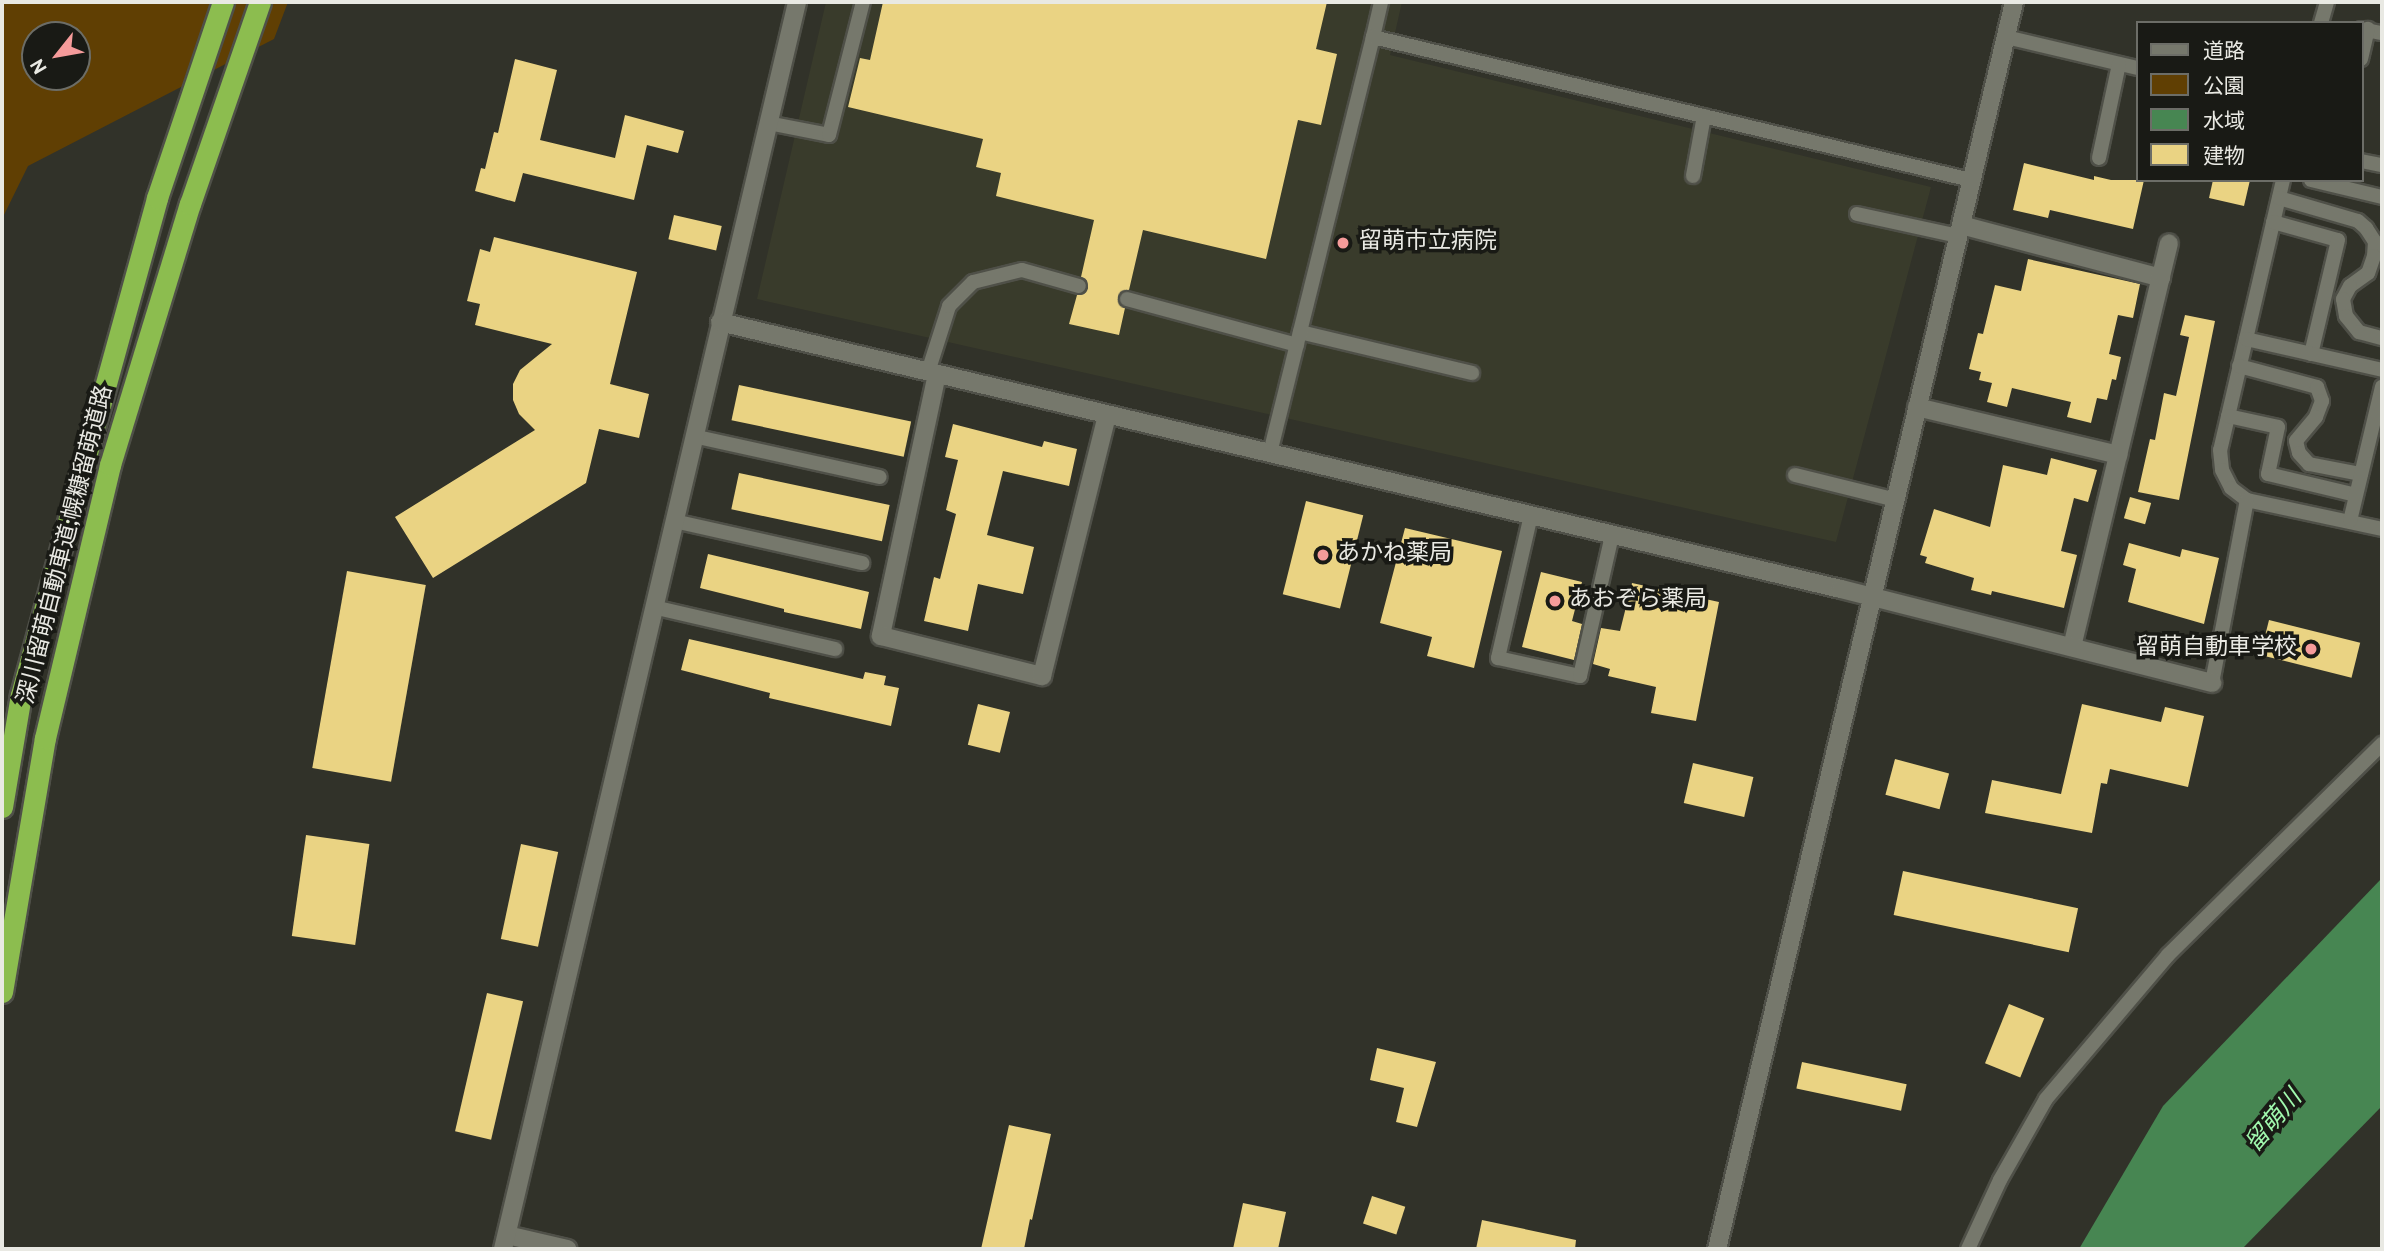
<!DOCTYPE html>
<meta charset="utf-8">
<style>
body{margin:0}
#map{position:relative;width:2384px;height:1251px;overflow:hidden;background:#313229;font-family:Overpass,"Noto Sans JP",sans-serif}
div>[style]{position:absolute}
.built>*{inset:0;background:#393b2b}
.green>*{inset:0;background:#603f03}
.water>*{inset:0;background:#478652}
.building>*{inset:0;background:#ead383;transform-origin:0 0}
.roads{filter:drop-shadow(2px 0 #4f5048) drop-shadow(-2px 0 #4f5048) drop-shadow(0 2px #4f5048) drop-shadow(0 -2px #4f5048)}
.service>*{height:14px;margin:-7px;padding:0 7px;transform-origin:7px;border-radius:7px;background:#76786c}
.minor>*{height:18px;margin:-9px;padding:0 9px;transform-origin:9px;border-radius:9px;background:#76786c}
.tertiary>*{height:18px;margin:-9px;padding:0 9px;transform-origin:9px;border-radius:9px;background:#76786c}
.motorway>*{height:21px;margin:-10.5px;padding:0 10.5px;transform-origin:10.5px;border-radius:10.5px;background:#8cbd4f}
.dots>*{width:19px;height:19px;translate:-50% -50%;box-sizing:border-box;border:4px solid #191a15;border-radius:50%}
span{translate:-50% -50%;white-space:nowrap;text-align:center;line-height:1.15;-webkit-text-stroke:7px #191a15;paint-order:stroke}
.poi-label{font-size:23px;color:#e9e9e3}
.left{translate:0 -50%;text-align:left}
.right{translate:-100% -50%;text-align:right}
.street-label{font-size:23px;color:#e9e9e3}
.water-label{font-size:24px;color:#a1f9ae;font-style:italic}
.frame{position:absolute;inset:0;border:4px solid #e9e9e3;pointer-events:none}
.legend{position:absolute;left:2136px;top:21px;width:228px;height:161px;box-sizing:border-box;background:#191a15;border:2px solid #6c6d67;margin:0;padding:9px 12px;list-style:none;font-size:21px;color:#e9e9e3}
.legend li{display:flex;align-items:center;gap:14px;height:35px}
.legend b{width:35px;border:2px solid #6c6d67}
.north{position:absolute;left:21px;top:21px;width:70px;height:70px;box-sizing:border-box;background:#191a15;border:2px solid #6c6d67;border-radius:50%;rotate:239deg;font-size:19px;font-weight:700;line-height:28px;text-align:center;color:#e9e9e3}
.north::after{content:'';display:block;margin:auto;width:24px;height:32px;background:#f59b9a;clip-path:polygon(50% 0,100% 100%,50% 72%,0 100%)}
</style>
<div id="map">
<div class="built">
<i style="clip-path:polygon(826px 2px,1402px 2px,1390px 55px,1931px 187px,1836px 542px,757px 299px)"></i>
</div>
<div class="green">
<i style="clip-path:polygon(evenodd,2px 2px,288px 2px,274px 39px,28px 166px,2px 219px,2px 2px,35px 35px,77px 35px,77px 77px,35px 77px,35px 35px)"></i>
</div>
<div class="water">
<i style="clip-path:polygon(2382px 878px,2382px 1106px,2242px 1249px,2079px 1249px,2163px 1106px)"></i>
</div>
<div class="building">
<i style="clip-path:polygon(883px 2px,1327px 2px,1316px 49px,1337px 54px,1321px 125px,1298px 120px,1266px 259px,1143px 230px,1129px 290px,1121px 292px,1118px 297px,1120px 305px,1125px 308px,1119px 335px,1069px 324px,1077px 295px,1085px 293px,1088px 288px,1086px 280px,1081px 277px,1094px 220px,996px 196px,1001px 173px,976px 167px,983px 139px,848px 107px,860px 58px,870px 60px)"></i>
<i style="clip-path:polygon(515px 59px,557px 70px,540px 140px,615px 158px,625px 115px,684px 131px,678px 153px,647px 145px,634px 200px,523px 173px,515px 202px,475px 191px,481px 168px,485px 169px,494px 132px,498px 133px)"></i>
<i style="clip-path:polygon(2024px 163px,2094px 180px,2094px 176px,2111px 180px,2144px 180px,2133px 229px,2050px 210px,2048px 218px,2013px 210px)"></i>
<i style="clip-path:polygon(2213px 180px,2250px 180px,2244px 206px,2209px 198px)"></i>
<i style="left:674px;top:215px;width:49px;height:25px;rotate:13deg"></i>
<i style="clip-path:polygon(494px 237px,637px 272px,610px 384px,649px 394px,639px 438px,599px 429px,586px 483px,433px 578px,395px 517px,535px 430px,519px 414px,513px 400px,513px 384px,520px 370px,552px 344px,475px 325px,480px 304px,467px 301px,480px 249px,490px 252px)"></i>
<i style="clip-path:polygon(2028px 259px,2140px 284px,2133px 318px,2118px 315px,2109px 354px,2121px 357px,2116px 380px,2112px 379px,2107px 400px,2097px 398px,2091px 423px,2067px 417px,2071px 402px,2012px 388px,2007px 407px,1987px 402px,1992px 383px,1979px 380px,1981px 372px,1969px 369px,1978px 333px,1983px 334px,1995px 285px,2021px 291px)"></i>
<i style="clip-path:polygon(2185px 315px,2215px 321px,2179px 500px,2138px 492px,2150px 439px,2155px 440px,2164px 393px,2176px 396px,2189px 337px,2180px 335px)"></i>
<i style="left:739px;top:385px;width:176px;height:36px;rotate:12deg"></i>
<i style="clip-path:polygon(953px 424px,1042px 447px,1044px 441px,1077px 449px,1069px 486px,1003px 471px,987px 535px,1034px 547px,1023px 594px,978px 584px,968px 631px,924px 621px,934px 577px,940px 579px,956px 514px,946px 510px,958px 460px,945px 457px)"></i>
<i style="clip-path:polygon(2051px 458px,2097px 470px,2088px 502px,2074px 498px,2061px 551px,2077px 555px,2064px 608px,1992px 591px,1991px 595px,1971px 590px,1974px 578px,1925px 563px,1927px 557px,1920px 555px,1934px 509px,1990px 527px,2003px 465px,2047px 475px)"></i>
<i style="left:739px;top:473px;width:154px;height:37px;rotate:12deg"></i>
<i style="left:2130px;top:497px;width:22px;height:22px;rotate:16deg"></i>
<i style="left:1306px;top:501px;width:59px;height:96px;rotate:14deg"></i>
<i style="clip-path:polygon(1405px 528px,1502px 551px,1474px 668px,1427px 656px,1432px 637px,1380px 623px)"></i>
<i style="clip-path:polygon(2129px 543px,2180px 557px,2182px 549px,2219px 558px,2204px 624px,2128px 602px,2136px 569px,2123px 565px)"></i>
<i style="clip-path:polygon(708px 554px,869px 592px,861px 629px,784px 612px,784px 609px,700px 588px)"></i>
<i style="left:347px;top:571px;width:80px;height:200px;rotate:10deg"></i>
<i style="clip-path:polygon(1541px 572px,1582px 582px,1572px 621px,1582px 624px,1574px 660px,1522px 647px)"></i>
<i style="clip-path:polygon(1632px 583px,1719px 602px,1696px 721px,1651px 713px,1656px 687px,1608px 676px,1610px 669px,1593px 664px,1601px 628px,1620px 631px)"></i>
<i style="left:2269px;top:620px;width:94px;height:36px;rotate:14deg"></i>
<i style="clip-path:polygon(689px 639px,863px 679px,865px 672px,886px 676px,884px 685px,899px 688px,891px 726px,769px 698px,770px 693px,681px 670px)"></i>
<i style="left:978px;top:704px;width:33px;height:42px;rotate:14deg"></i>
<i style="clip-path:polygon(2082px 704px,2161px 722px,2165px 707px,2204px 716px,2188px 787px,2110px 769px,2107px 784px,2101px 783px,2092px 833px,1985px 813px,1992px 780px,2061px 794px)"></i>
<i style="left:1895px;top:759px;width:56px;height:37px;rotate:15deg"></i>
<i style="left:1693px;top:763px;width:62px;height:41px;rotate:13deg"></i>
<i style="left:306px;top:835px;width:64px;height:102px;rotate:8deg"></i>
<i style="left:521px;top:844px;width:38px;height:97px;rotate:12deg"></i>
<i style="left:1903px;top:871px;width:179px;height:45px;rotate:12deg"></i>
<i style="left:487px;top:993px;width:37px;height:142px;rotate:13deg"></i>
<i style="left:2009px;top:1004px;width:38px;height:64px;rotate:22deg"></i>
<i style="clip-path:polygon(1377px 1048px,1436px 1062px,1417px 1127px,1396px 1122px,1404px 1088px,1370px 1080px)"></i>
<i style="left:1802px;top:1062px;width:107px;height:27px;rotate:12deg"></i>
<i style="clip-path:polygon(1009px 1125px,1051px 1134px,1032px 1220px,1030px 1219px,1024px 1249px,981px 1249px)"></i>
<i style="left:1372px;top:1196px;width:35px;height:29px;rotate:18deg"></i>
<i style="clip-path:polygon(1243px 1203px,1286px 1212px,1278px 1249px,1233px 1249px)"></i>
<i style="clip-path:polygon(1482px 1220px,1576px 1240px,1575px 1249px,1476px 1249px)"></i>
</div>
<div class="roads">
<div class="service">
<i style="left:2321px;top:23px;width:22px;rotate:-74deg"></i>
<i style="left:2361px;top:29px;width:21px;rotate:11deg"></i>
<i style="left:1373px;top:37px;width:36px;rotate:-77deg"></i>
<i style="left:2006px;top:37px;width:135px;rotate:13.3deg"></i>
<i style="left:2361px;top:59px;width:31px;rotate:-77deg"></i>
<i style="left:768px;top:123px;width:62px;rotate:11.1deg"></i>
<i style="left:829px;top:135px;width:137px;rotate:-75.7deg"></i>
<i style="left:2099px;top:158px;width:96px;rotate:-78deg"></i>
<i style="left:2361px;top:161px;width:21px;rotate:11deg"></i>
<i style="left:1693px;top:176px;width:61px;rotate:-79.6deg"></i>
<i style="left:2283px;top:180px;width:277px;rotate:103.1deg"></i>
<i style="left:2220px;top:450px;width:20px;rotate:84deg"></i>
<i style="left:2222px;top:470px;width:20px;rotate:63deg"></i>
<i style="left:2231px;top:488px;width:20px;rotate:37deg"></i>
<i style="left:2247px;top:500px;width:138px;rotate:12.1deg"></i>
<i style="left:2311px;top:180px;width:73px;rotate:13.5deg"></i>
<i style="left:2279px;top:198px;width:82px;rotate:16.2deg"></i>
<i style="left:2358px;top:221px;width:11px;rotate:41deg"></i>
<i style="left:2366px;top:228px;width:17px;rotate:57deg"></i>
<i style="left:2375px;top:242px;width:14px;rotate:94deg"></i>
<i style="left:2374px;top:256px;width:18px;rotate:109deg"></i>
<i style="left:2368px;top:273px;width:22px;rotate:144deg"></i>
<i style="left:2350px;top:286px;width:15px;rotate:118deg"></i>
<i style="left:2343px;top:299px;width:17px;rotate:80deg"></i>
<i style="left:2346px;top:316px;width:21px;rotate:51deg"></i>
<i style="left:2359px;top:332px;width:24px;rotate:15deg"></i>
<i style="left:1857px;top:214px;width:103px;rotate:12.3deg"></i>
<i style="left:2273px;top:222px;width:67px;rotate:15.5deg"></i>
<i style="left:2338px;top:240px;width:117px;rotate:103.3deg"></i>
<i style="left:1127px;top:299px;width:176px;rotate:15.1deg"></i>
<i style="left:1300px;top:332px;width:177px;rotate:13.4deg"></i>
<i style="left:2246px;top:339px;width:139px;rotate:12.8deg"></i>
<i style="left:2239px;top:366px;width:81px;rotate:15.1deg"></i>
<i style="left:2317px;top:387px;width:15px;rotate:70deg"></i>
<i style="left:2322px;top:401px;width:17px;rotate:111deg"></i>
<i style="left:2316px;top:417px;width:31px;rotate:130deg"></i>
<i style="left:2296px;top:441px;width:12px;rotate:76deg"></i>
<i style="left:2299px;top:453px;width:15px;rotate:48deg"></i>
<i style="left:2309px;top:464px;width:53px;rotate:10.9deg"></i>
<i style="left:928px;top:372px;width:69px;rotate:-72.3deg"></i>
<i style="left:949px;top:306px;width:34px;rotate:-45deg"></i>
<i style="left:973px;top:282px;width:50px;rotate:-13.8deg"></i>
<i style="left:1022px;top:270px;width:59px;rotate:15.7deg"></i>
<i style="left:2228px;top:416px;width:51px;rotate:12.4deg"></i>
<i style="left:2278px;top:427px;width:48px;rotate:102deg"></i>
<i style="left:2268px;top:474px;width:90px;rotate:13.4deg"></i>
<i style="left:693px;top:436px;width:191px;rotate:12.4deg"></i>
<i style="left:1270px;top:453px;width:429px;rotate:-76.1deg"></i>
<i style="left:1373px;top:37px;width:615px;rotate:13.45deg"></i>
<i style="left:1795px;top:475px;width:104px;rotate:13.9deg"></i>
<i style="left:1531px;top:515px;width:147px;rotate:103deg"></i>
<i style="left:1498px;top:658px;width:84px;rotate:12.4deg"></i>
<i style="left:1580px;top:676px;width:145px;rotate:-77.2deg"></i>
<i style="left:674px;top:521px;width:193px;rotate:12.6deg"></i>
<i style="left:2350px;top:521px;width:138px;rotate:-76.6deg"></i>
<i style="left:653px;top:607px;width:187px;rotate:13deg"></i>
<i style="left:2212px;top:683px;width:186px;rotate:-79.2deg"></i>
<i style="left:1968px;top:1249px;width:76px;rotate:-65.1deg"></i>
<i style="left:2000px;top:1180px;width:93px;rotate:-60.4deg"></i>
<i style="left:2046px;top:1099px;width:189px;rotate:-49.7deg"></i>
<i style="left:2168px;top:955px;width:301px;rotate:-44.6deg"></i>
</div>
<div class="minor">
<i style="left:1961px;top:225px;width:207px;rotate:14.8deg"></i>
<i style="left:937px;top:374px;width:268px;rotate:102.1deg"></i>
<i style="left:881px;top:636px;width:166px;rotate:14deg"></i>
<i style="left:1042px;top:676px;width:269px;rotate:-76deg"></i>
<i style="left:1917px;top:407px;width:207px;rotate:13.4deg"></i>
<i style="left:2072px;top:647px;width:415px;rotate:-76.5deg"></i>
<i style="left:507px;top:1235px;width:62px;rotate:13.1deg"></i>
<i style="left:503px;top:1249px;width:1281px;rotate:-76.73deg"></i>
</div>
<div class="tertiary">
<i style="left:720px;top:322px;width:1152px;rotate:13.4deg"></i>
<i style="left:1841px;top:589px;width:383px;rotate:14.2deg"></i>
<i style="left:1717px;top:1249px;width:1282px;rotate:-76.6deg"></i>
</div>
<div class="motorway">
<i style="left:2px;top:807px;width:114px;rotate:-80.4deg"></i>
<i style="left:21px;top:695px;width:236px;rotate:-74.8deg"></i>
<i style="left:83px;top:467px;width:279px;rotate:-74.6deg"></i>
<i style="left:157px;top:198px;width:207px;rotate:-71.4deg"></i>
<i style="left:2px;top:992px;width:258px;rotate:-80.4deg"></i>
<i style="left:45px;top:738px;width:281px;rotate:-76.6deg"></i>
<i style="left:110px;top:465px;width:273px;rotate:-73deg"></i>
<i style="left:190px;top:204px;width:214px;rotate:-70.9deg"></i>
</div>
</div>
<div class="dots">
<i style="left:1343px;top:243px;background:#f59b9a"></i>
<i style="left:1323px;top:555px;background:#f59b9a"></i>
<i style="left:1555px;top:601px;background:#f59b9a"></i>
<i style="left:2311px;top:649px;background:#f59b9a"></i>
</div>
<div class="poi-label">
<span class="left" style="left:1359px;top:243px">留萌市立病院</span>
<span class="left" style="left:1337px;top:555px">あかね薬局</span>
<span class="left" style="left:1569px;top:601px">あおぞら薬局</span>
<span class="right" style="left:2297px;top:649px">留萌自動車学校</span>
</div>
<div class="street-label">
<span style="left:67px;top:545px;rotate:-76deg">深川留萌自動車道;幌糠留萌道路</span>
</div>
<div class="water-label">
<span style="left:2275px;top:1122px;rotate:-50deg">留萌川</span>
</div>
<div class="frame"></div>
<ul class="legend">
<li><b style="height:9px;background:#76786c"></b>道路</li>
<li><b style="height:19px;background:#603f03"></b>公園</li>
<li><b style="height:19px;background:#478652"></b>水域</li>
<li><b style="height:19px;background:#ead383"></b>建物</li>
</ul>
<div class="north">N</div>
</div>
